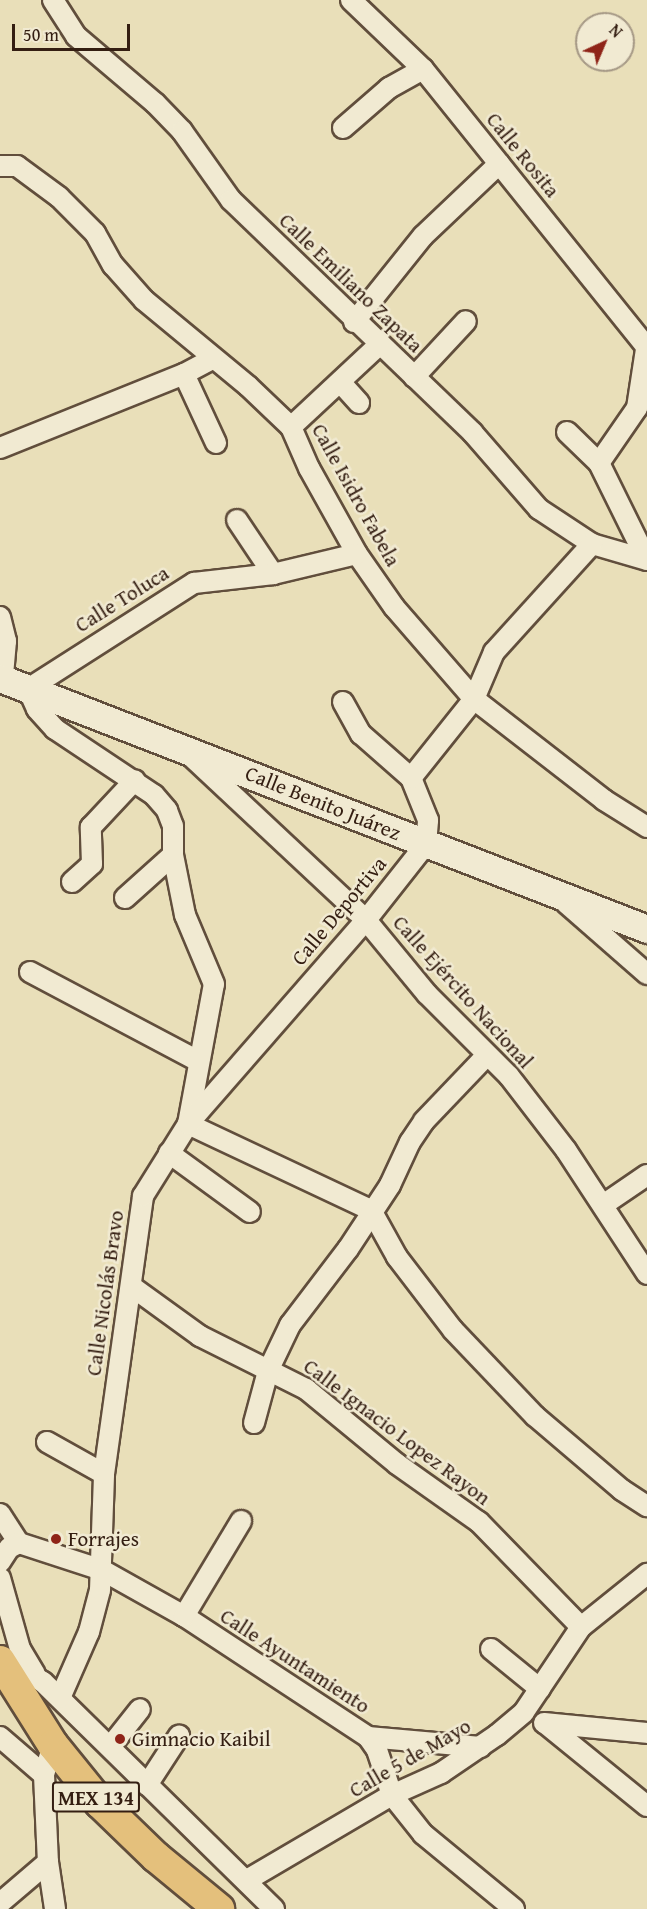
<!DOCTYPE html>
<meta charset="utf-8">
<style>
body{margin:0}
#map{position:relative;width:647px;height:1909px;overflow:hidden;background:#e9dfb9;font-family:"Gentium Book Plus",serif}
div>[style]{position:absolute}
.roads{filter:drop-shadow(2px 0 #614e3c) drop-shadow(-2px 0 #614e3c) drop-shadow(0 2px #614e3c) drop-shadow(0 -2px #614e3c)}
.minor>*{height:20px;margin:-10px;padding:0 10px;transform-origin:10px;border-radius:10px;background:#f1ead2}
.secondary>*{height:27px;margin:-13.5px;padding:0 13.5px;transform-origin:13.5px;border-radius:13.5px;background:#f1ead2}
.primary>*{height:30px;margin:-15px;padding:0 15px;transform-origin:15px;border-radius:15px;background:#e4c07c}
.dots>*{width:16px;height:16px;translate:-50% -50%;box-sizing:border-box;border:3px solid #f1ead2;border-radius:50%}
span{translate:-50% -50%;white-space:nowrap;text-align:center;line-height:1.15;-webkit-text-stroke:5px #f1ead2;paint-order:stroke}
.shield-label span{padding:2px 4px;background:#f1ead2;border:2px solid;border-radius:4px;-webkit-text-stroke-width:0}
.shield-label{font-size:20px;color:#341e12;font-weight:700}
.street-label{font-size:21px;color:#341e12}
.poi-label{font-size:21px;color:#341e12}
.left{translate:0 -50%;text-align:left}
.north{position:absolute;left:575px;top:12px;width:60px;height:60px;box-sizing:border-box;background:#f1ead2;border:2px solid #a59885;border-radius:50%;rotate:44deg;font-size:16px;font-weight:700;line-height:24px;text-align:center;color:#341e12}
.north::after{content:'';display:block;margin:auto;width:21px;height:27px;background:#8f2418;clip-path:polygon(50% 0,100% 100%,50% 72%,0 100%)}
.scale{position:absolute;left:12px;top:24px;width:118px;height:27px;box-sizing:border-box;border:3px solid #341e12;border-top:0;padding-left:8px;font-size:18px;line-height:21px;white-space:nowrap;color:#341e12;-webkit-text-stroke:4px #f1ead2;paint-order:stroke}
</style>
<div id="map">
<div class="roads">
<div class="minor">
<i style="left:53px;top:0;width:43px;rotate:57.4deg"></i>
<i style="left:76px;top:36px;width:104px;rotate:40.3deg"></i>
<i style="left:155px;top:103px;width:39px;rotate:46deg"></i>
<i style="left:182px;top:131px;width:85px;rotate:54.6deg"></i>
<i style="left:231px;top:200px;width:335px;rotate:43.9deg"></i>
<i style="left:472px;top:432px;width:102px;rotate:49deg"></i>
<i style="left:539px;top:509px;width:64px;rotate:33.4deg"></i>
<i style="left:592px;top:544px;width:57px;rotate:16.2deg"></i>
<i style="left:351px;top:0;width:100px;rotate:43.8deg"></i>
<i style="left:423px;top:69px;width:358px;rotate:51.2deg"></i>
<i style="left:343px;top:128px;width:61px;rotate:-41deg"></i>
<i style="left:389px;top:88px;width:39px;rotate:-29deg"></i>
<i style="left:0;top:166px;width:17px"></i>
<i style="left:17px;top:166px;width:52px;rotate:36.4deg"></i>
<i style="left:59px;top:197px;width:51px;rotate:45deg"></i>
<i style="left:95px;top:233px;width:37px;rotate:61deg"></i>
<i style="left:113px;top:265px;width:47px;rotate:48.5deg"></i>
<i style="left:144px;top:300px;width:135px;rotate:39.6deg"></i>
<i style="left:248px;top:386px;width:59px;rotate:43.6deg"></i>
<i style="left:291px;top:427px;width:45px;rotate:66.3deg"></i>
<i style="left:309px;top:468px;width:98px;rotate:60.8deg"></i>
<i style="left:357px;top:554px;width:65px;rotate:55.1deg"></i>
<i style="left:394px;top:607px;width:122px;rotate:49deg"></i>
<i style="left:474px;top:699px;width:165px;rotate:37.8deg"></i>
<i style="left:604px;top:800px;width:51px;rotate:32.1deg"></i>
<i style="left:354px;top:322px;width:110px;rotate:-51.3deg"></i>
<i style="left:423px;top:236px;width:105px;rotate:-43.5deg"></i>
<i style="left:184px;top:374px;width:76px;rotate:65.1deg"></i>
<i style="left:414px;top:377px;width:76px;rotate:-47.1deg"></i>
<i style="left:341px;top:383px;width:27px;rotate:48deg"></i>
<i style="left:291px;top:427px;width:120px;rotate:-43deg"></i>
<i style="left:567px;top:432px;width:45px;rotate:44.1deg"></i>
<i style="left:599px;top:463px;width:108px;rotate:63.7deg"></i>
<i style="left:0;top:448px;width:198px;rotate:-21.9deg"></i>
<i style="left:184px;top:374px;width:32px;rotate:-28deg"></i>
<i style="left:599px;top:463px;width:67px;rotate:-55.4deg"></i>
<i style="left:637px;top:408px;width:66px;rotate:-81.3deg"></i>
<i style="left:237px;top:520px;width:65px;rotate:56.3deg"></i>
<i style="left:0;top:617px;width:25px;rotate:76deg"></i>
<i style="left:6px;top:641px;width:38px;rotate:95deg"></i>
<i style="left:343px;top:702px;width:37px;rotate:61deg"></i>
<i style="left:361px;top:734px;width:67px;rotate:41.3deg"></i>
<i style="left:193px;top:758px;width:237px;rotate:43.1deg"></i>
<i style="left:366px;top:920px;width:96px;rotate:50.5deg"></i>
<i style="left:427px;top:994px;width:116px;rotate:45deg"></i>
<i style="left:509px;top:1076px;width:93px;rotate:52.4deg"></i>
<i style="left:566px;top:1150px;width:148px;rotate:56.8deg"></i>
<i style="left:72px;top:882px;width:27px;rotate:-42deg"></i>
<i style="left:92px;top:864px;width:37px;rotate:-92deg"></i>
<i style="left:91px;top:827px;width:64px;rotate:-46.9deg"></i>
<i style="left:125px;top:898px;width:64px;rotate:-41.9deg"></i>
<i style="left:566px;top:903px;width:108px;rotate:41.2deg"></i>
<i style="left:30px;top:972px;width:190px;rotate:27.9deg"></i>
<i style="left:188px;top:1124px;width:142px;rotate:-79.5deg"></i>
<i style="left:214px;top:984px;width:75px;rotate:-112.8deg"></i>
<i style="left:185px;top:915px;width:61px;rotate:-101.3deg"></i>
<i style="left:173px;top:855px;width:29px;rotate:-90deg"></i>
<i style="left:173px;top:826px;width:17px;rotate:-111deg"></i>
<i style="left:167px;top:810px;width:20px;rotate:-131deg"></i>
<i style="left:154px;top:795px;width:119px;rotate:-146.3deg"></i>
<i style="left:55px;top:729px;width:27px;rotate:-132deg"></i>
<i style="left:37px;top:709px;width:22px;rotate:-114deg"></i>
<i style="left:28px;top:689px;width:197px;rotate:-32.6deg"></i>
<i style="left:194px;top:583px;width:80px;rotate:-6.5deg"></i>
<i style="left:273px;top:574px;width:86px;rotate:-13.4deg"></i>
<i style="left:188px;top:1124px;width:202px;rotate:25.2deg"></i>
<i style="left:371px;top:1210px;width:54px;rotate:61deg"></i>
<i style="left:397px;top:1257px;width:92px;rotate:52.5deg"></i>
<i style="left:453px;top:1330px;width:119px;rotate:46.4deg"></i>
<i style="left:535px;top:1416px;width:114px;rotate:40.4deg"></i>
<i style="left:622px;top:1490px;width:30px;rotate:33deg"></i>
<i style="left:169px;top:1153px;width:100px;rotate:36.1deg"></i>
<i style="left:603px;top:1205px;width:53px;rotate:-34.3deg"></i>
<i style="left:131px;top:1286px;width:85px;rotate:35.9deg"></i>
<i style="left:200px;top:1336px;width:119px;rotate:26.6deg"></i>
<i style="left:306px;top:1389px;width:118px;rotate:39.5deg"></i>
<i style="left:397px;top:1464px;width:100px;rotate:35.3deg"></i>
<i style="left:479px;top:1522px;width:146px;rotate:45.8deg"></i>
<i style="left:254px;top:1423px;width:54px;rotate:-74.9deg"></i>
<i style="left:268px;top:1371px;width:51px;rotate:-64.4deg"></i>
<i style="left:290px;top:1325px;width:96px;rotate:-52.7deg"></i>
<i style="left:348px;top:1249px;width:77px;rotate:-56.7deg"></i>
<i style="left:390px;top:1185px;width:47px;rotate:-65.1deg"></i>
<i style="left:410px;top:1142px;width:25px;rotate:-56deg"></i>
<i style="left:424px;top:1121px;width:91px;rotate:-46.3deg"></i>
<i style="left:47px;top:1442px;width:65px;rotate:29.3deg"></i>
<i style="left:0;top:1514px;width:35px;rotate:57deg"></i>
<i style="left:19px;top:1543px;width:87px;rotate:18deg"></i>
<i style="left:102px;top:1570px;width:94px;rotate:29.3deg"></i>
<i style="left:184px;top:1616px;width:220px;rotate:33.3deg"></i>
<i style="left:368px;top:1737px;width:16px;rotate:55deg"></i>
<i style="left:377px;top:1750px;width:47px;rotate:71.6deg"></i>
<i style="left:392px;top:1795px;width:50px;rotate:51.5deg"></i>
<i style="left:423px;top:1834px;width:118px;rotate:39.5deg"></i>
<i style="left:0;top:1562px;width:17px;rotate:-57deg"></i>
<i style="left:9px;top:1548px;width:11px;rotate:-27deg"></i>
<i style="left:0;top:1578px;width:74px;rotate:74.3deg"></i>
<i style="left:20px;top:1649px;width:29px;rotate:59deg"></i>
<i style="left:184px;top:1616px;width:111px;rotate:-59deg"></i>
<i style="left:491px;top:1649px;width:63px;rotate:39.2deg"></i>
<i style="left:2px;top:1657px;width:48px;rotate:31.4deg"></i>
<i style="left:43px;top:1682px;width:324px;rotate:44.5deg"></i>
<i style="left:60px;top:1698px;width:72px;rotate:-66.3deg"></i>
<i style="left:89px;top:1632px;width:43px;rotate:-75.3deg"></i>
<i style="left:100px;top:1590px;width:116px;rotate:-88deg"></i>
<i style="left:104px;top:1474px;width:281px;rotate:-82deg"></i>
<i style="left:143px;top:1196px;width:85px;rotate:-58deg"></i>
<i style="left:188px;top:1124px;width:271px;rotate:-48.9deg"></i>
<i style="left:366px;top:920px;width:97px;rotate:-51.7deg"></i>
<i style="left:426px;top:844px;width:24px;rotate:-85deg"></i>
<i style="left:428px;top:820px;width:45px;rotate:-112deg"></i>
<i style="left:411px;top:778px;width:101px;rotate:-51.4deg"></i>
<i style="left:474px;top:699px;width:51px;rotate:-66.9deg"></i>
<i style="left:494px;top:652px;width:146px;rotate:-47.8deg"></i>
<i style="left:544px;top:1723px;width:103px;rotate:5.5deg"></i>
<i style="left:546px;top:1724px;width:130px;rotate:39.1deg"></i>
<i style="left:0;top:1737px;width:58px;rotate:40.8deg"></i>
<i style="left:368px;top:1737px;width:113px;rotate:5.1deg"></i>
<i style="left:53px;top:1745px;width:31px;rotate:107deg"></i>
<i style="left:44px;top:1775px;width:87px;rotate:87.4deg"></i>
<i style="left:48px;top:1862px;width:48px;rotate:81.5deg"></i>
<i style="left:110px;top:1747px;width:48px;rotate:-51.7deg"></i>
<i style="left:147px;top:1785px;width:59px;rotate:-56.9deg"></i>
<i style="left:247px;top:1880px;width:168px;rotate:-30.4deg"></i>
<i style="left:392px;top:1795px;width:54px;rotate:-24.2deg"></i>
<i style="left:441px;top:1773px;width:68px;rotate:-34.2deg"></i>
<i style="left:497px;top:1735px;width:35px;rotate:-40deg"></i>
<i style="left:524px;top:1712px;width:102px;rotate:-56.2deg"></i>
<i style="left:581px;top:1627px;width:85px;rotate:-38.8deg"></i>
<i style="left:0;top:1903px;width:63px;rotate:-40.5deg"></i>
</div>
<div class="secondary">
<i style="left:0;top:678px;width:694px;rotate:21.2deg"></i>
</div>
<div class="primary">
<i style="left:0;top:1661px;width:99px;rotate:57.8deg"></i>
<i style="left:53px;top:1745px;width:75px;rotate:51deg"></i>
<i style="left:100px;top:1803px;width:78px;rotate:44deg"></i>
<i style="left:156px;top:1857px;width:82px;rotate:39.5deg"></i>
</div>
</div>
<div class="dots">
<i style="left:56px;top:1539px;background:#8f2418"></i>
<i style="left:120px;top:1739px;background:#8f2418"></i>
</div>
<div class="shield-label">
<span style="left:96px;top:1797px">MEX 134</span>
</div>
<div class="street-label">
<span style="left:523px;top:155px;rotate:51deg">Calle Rosita</span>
<span style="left:351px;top:283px;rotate:44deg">Calle Emiliano Zapata</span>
<span style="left:356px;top:495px;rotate:61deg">Calle Isidro Fabela</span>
<span style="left:122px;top:599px;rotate:-32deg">Calle Toluca</span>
<span style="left:323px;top:803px;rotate:22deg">Calle Benito Juárez</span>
<span style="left:339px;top:911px;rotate:-50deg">Calle Deportiva</span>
<span style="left:463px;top:992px;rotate:48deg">Calle Ejército Nacional</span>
<span style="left:105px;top:1293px;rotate:-82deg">Calle Nicolás Bravo</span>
<span style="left:397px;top:1432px;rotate:37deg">Calle Ignacio Lopez Rayon</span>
<span style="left:295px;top:1661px;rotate:33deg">Calle Ayuntamiento</span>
<span style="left:410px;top:1758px;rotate:-30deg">Calle 5 de Mayo</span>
</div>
<div class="poi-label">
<span class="left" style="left:68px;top:1539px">Forrajes</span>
<span class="left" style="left:132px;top:1739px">Gimnacio Kaibil</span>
</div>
<div class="north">N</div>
<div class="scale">50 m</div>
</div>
